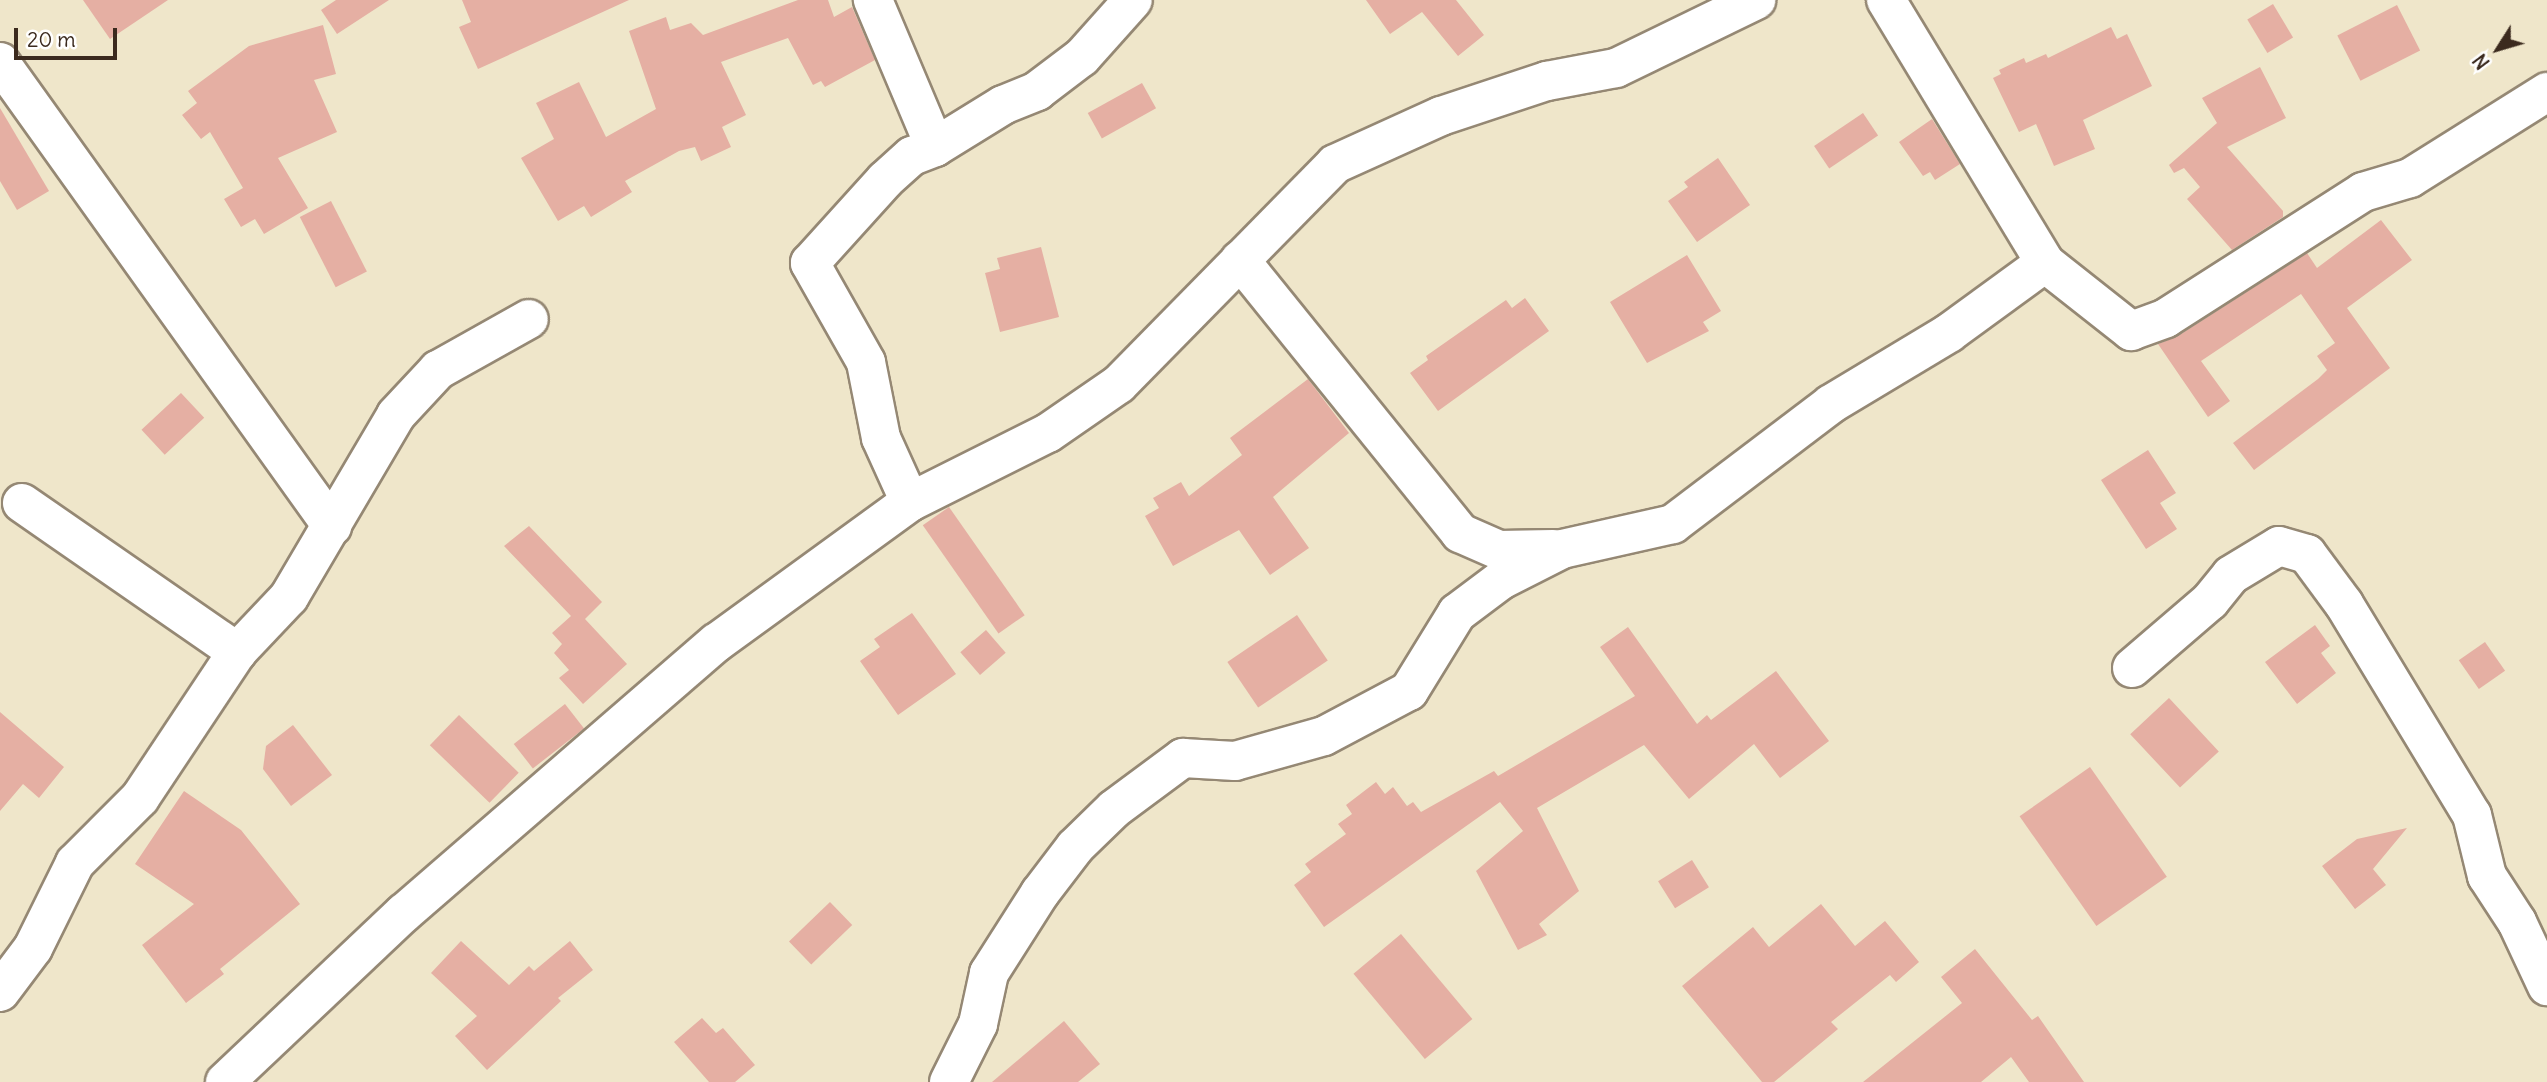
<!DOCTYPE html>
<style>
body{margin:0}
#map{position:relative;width:2547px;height:1082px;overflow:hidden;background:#efe6ca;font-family:Delius,sans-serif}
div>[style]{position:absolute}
.building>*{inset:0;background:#e5afa3;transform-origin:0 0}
.roads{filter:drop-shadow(2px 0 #958874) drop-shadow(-2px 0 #958874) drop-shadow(0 2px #958874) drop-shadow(0 -2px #958874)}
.minor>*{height:38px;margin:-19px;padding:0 19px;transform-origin:19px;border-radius:19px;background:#fff}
span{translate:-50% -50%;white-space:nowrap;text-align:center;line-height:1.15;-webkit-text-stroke:7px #fff;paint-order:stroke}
.north{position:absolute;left:2463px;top:14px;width:70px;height:70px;-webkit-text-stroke:5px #fff;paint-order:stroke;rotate:233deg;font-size:19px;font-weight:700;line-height:28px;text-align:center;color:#3b2a1e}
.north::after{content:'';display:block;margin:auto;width:24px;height:32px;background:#3b2a1e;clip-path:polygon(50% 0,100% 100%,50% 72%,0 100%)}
.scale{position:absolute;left:14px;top:28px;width:103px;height:32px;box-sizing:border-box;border:4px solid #3b2a1e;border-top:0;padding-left:9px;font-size:21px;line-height:24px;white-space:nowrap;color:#3b2a1e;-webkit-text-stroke:5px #fff;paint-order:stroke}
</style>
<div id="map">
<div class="building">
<i style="clip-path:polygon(83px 0,168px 0,110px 39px)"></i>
<i style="clip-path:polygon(336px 0,389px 0,337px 34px,321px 10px)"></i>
<i style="clip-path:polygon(462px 0,629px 0,478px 69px,459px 27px,471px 22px)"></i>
<i style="clip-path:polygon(798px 0,828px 0,834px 17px,852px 7px,875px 60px,825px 87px,821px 81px,813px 85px,788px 38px,721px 62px,746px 115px,722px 127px,731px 147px,701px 161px,695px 147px,679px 151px,625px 181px,632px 192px,591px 217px,584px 206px,558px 221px,521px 158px,554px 139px,536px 103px,579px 82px,606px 137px,656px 109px,629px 31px,666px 17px,670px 30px,691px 23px,703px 35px)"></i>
<i style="clip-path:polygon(1366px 0,1456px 0,1484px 35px,1458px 56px,1422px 12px,1390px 34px)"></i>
<i style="left:2273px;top:4px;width:39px;height:30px;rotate:59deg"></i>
<i style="left:2397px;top:5px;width:51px;height:67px;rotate:63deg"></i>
<i style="clip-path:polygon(323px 25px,336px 74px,314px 80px,337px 132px,278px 158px,308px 208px,264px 234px,255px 219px,241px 227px,224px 199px,243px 188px,210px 132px,201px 139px,182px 115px,197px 103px,188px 91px,249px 46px)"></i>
<i style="clip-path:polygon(2111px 27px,2117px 39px,2127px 34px,2152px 86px,2083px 120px,2095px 149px,2054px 166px,2036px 124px,2019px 132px,1993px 78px,2001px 74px,1999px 70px,2024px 58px,2026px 63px,2046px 54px,2048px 58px)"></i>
<i style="clip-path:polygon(2260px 67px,2286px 118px,2227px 147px,2283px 211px,2283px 217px,2232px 250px,2187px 199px,2200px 187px,2184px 168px,2174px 173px,2169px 165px,2217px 123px,2202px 98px)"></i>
<i style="left:1142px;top:83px;width:29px;height:62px;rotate:61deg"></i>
<i style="clip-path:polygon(0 108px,49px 191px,17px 210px,0 181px)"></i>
<i style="left:1863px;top:113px;width:27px;height:59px;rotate:56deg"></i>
<i style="clip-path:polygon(1932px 119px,1960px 164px,1935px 180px,1930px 172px,1923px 176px,1899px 142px)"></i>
<i style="clip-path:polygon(1718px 158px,1750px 205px,1697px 242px,1668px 201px,1688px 187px,1684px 182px)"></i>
<i style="left:331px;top:201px;width:79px;height:35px;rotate:63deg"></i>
<i style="clip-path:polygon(2381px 220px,2412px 260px,2347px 308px,2390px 368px,2254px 470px,2233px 443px,2318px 379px,2327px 370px,2317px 356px,2335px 343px,2301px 294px,2201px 361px,2230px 401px,2208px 417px,2158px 344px,2178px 336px,2307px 253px,2317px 268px)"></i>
<i style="clip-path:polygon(1041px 247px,1059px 317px,1000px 332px,985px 273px,1000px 269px,997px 258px)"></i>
<i style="clip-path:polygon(1687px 255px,1721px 311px,1703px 322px,1709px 331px,1647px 363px,1610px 302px)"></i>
<i style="clip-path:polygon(1525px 298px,1549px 331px,1438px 411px,1410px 373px,1428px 360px,1426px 356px,1506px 300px,1512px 308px)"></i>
<i style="clip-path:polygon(1308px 379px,1349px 433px,1273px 497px,1309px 548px,1270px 575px,1239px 530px,1173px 566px,1145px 516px,1159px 508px,1153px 498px,1181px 482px,1189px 496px,1242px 455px,1230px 438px)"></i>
<i style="left:181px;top:393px;width:34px;height:54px;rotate:47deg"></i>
<i style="clip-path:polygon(2148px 450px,2176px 493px,2160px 503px,2177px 529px,2146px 549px,2101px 480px)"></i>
<i style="left:949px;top:507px;width:132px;height:32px;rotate:55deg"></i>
<i style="clip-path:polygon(529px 526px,602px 602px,585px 619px,627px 664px,583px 704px,559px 678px,569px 670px,554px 653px,562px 644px,552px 633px,571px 616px,504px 546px)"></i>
<i style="clip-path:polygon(912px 613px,956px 674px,898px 715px,860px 661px,880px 647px,874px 639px)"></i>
<i style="left:1297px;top:615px;width:55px;height:84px;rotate:56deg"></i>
<i style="clip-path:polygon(2315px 625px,2330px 646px,2321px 653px,2336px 673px,2297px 704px,2265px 662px)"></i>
<i style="clip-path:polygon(1628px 627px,1697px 724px,1707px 715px,1711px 720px,1776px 671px,1829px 741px,1780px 778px,1754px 744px,1689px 799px,1644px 745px,1537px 808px,1579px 891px,1539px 924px,1547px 935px,1518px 950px,1476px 871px,1523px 831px,1500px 802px,1324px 927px,1294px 885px,1311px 872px,1305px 864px,1346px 834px,1338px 824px,1352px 814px,1346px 805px,1376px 782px,1385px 794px,1393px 787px,1407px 806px,1413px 802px,1421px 812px,1494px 771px,1498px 776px,1635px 696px,1600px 647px)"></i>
<i style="left:986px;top:630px;width:30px;height:34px;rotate:49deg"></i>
<i style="left:2485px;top:642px;width:35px;height:32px;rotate:55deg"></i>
<i style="left:2169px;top:698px;width:73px;height:53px;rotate:47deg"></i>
<i style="left:565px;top:704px;width:31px;height:65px;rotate:52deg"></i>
<i style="clip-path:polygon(0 712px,64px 767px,39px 798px,23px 784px,0 811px)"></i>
<i style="left:459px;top:715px;width:83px;height:42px;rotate:44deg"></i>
<i style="clip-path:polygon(293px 725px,332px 775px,291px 806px,263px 769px,266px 746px)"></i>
<i style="left:2090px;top:767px;width:134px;height:86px;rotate:55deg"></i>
<i style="clip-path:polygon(184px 791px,241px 830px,300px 904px,220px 969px,224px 974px,186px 1003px,142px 945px,194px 904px,135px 864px)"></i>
<i style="clip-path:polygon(2407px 828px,2373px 869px,2386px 885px,2355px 909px,2322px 866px,2357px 839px)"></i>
<i style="left:1692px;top:860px;width:32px;height:40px;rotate:58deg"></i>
<i style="left:830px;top:902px;width:32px;height:57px;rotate:46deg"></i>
<i style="clip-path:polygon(1821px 904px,1855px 946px,1885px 921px,1919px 962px,1896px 982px,1890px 975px,1831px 1022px,1838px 1029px,1774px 1082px,1762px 1082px,1682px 986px,1753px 927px,1769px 947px)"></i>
<i style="left:1401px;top:934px;width:111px;height:62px;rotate:50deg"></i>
<i style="clip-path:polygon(461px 941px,509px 985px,529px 966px,534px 971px,570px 941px,593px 970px,558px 998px,561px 1001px,487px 1070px,455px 1036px,477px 1016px,431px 973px)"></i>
<i style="clip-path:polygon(1975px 949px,2032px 1020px,2038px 1016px,2084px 1082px,2029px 1082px,2011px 1057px,1981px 1082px,1863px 1082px,1962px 1003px,1941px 977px)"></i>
<i style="clip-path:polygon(702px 1018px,716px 1033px,723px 1028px,755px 1065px,735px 1082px,709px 1082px,674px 1042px)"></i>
<i style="clip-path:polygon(1064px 1021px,1100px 1064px,1078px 1082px,992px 1082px)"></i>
</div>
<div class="roads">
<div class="minor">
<i style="left:1886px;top:0;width:307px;rotate:58.8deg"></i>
<i style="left:2045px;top:263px;width:110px;rotate:38.3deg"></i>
<i style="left:2131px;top:331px;width:37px;rotate:-20deg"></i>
<i style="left:2166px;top:318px;width:234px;rotate:-32.6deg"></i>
<i style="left:2363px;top:192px;width:49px;rotate:-16.6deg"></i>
<i style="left:2410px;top:178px;width:162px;rotate:-32.1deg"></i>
<i style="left:0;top:62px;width:571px;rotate:54.42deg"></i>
<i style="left:935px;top:147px;width:80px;rotate:-31.7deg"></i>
<i style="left:1003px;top:105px;width:37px;rotate:-22deg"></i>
<i style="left:1037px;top:91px;width:56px;rotate:-37.1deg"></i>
<i style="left:1082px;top:57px;width:76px;rotate:-48.2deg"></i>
<i style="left:1240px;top:260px;width:351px;rotate:51.1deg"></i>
<i style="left:1460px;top:533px;width:43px;rotate:23.6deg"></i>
<i style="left:1499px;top:550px;width:54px;rotate:-1.1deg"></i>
<i style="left:910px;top:502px;width:154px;rotate:-26.6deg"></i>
<i style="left:1048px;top:433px;width:86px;rotate:-34.6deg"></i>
<i style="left:1119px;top:384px;width:308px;rotate:-45.5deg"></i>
<i style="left:1335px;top:164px;width:116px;rotate:-24.4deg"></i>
<i style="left:1441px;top:116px;width:112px;rotate:-18.3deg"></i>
<i style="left:1547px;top:81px;width:70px;rotate:-10.7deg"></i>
<i style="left:1616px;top:68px;width:156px;rotate:-25.9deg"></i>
<i style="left:22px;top:503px;width:262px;rotate:34.7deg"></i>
<i style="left:2132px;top:668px;width:103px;rotate:-40.7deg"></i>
<i style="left:2210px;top:601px;width:33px;rotate:-51deg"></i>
<i style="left:2231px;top:575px;width:56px;rotate:-31.1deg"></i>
<i style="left:2279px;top:546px;width:29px;rotate:16deg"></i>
<i style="left:2307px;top:554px;width:62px;rotate:53.5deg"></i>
<i style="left:2344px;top:604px;width:247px;rotate:58.8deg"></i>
<i style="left:2472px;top:815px;width:63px;rotate:76.2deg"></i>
<i style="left:2487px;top:876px;width:55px;rotate:56.9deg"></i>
<i style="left:2517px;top:922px;width:71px;rotate:64.9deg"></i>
<i style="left:0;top:992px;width:55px;rotate:-53.1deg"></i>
<i style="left:33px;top:948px;width:95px;rotate:-63.7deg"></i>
<i style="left:75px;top:863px;width:92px;rotate:-45deg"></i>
<i style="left:140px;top:798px;width:175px;rotate:-56.4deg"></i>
<i style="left:237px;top:652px;width:76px;rotate:-46.6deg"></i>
<i style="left:289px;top:597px;width:211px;rotate:-59.5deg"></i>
<i style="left:396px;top:415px;width:62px;rotate:-47deg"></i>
<i style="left:438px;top:370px;width:104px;rotate:-29.3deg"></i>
<i style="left:225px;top:1082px;width:246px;rotate:-43.4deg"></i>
<i style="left:404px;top:913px;width:413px;rotate:-40.9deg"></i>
<i style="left:716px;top:643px;width:240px;rotate:-36deg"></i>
<i style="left:910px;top:502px;width:70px;rotate:-114.4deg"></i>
<i style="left:881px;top:438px;width:77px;rotate:-101.2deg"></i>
<i style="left:866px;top:362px;width:114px;rotate:-119.5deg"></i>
<i style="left:810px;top:263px;width:112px;rotate:-47.9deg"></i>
<i style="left:885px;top:180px;width:36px;rotate:-42deg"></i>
<i style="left:912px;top:156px;width:25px;rotate:-21deg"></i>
<i style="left:935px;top:147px;width:160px;rotate:-112.9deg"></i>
<i style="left:949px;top:1082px;width:65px;rotate:-63.4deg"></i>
<i style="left:978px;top:1024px;width:52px;rotate:-77.8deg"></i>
<i style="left:989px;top:973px;width:95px;rotate:-57.5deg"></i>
<i style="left:1040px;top:893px;width:58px;rotate:-52.7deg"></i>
<i style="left:1075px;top:847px;width:54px;rotate:-44.3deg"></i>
<i style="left:1114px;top:809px;width:86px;rotate:-36.5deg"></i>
<i style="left:1183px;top:758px;width:52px;rotate:3.3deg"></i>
<i style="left:1235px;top:761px;width:92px;rotate:-15.7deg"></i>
<i style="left:1324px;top:736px;width:96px;rotate:-27.9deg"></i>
<i style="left:1409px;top:691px;width:92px;rotate:-58.4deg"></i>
<i style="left:1457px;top:613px;width:55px;rotate:-36.9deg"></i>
<i style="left:1501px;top:580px;width:68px;rotate:-26.9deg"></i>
<i style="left:1562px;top:549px;width:114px;rotate:-12.7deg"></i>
<i style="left:1673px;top:524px;width:198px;rotate:-37.2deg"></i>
<i style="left:1831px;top:404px;width:138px;rotate:-31deg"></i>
<i style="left:1949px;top:333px;width:119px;rotate:-36.1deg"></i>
</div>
</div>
<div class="north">N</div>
<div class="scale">20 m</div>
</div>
